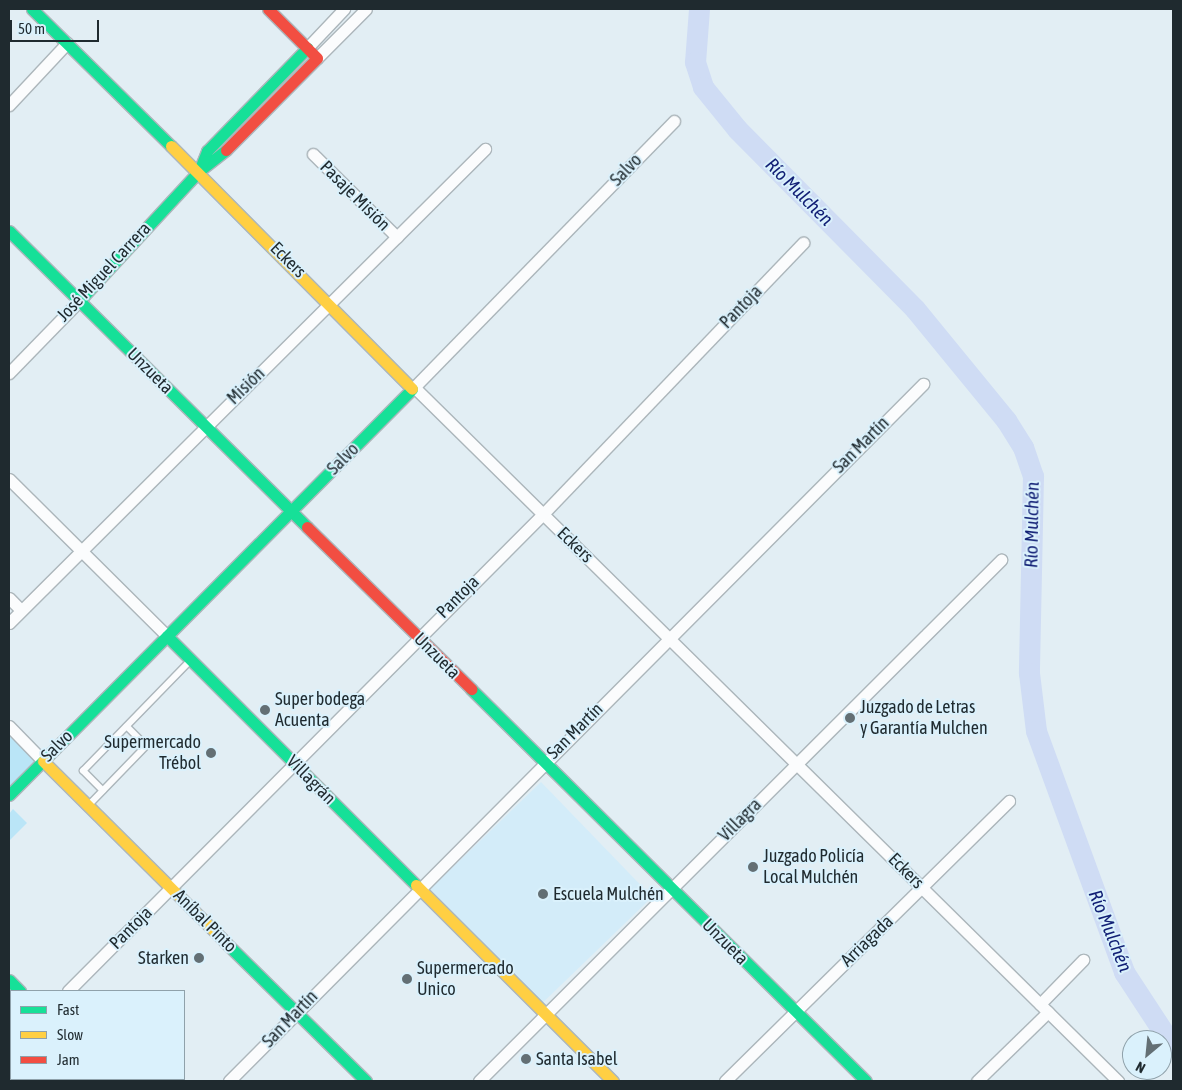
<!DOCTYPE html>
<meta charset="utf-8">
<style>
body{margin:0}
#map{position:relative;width:1182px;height:1090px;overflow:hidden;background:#e2eef4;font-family:"Asap Condensed",sans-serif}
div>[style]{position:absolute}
.built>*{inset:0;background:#d3ecf9;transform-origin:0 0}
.green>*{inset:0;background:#bae5f7}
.river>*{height:21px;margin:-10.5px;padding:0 10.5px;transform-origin:10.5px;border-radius:10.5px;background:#cfdcf4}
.roads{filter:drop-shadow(1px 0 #acb6bb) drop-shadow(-1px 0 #acb6bb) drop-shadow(0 1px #acb6bb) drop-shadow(0 -1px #acb6bb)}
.lane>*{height:5.5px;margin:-2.75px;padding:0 2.75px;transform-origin:2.75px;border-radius:2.75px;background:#fbfcfd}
.street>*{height:11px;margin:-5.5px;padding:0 5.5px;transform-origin:5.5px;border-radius:5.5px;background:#fbfcfd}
.fast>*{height:11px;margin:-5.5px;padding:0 5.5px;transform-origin:5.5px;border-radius:5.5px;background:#16e098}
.slow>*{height:11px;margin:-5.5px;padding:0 5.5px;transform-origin:5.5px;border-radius:5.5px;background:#ffcf43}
.jam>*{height:11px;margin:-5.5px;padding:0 5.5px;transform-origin:5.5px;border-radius:5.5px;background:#f24e42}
.dots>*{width:14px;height:14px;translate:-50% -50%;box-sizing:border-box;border:2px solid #daf1fc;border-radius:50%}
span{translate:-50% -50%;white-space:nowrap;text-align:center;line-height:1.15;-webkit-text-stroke:4px #daf1fc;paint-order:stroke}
.street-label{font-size:18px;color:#1f2a2f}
.poi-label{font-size:18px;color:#1f2a2f}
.left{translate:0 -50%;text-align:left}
.right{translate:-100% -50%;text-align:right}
.water-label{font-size:19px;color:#111f75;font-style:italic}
.frame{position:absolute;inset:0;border:10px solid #1f2a2f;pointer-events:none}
.legend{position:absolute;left:10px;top:990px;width:175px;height:90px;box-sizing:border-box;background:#daf1fc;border:1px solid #8fa1aa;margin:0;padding:6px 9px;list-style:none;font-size:15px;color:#1f2a2f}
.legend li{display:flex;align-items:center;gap:10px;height:25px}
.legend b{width:25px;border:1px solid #8fa1aa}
.north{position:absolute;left:1122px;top:1030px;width:50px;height:50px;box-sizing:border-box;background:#daf1fc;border:1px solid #8fa1aa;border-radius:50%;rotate:208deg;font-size:14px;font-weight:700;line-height:20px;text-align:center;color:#1f2a2f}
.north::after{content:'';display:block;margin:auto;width:18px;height:22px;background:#636f74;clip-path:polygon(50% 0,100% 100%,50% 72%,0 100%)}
.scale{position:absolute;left:10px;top:20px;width:89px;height:22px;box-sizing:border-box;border:2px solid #1f2a2f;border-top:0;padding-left:6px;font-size:15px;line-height:18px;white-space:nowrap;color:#1f2a2f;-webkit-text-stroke:4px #daf1fc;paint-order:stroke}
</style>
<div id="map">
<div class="built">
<i style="left:541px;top:782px;width:160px;height:154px;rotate:46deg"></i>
</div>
<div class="green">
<i style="clip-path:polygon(9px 731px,38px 759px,9px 788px)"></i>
<i style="clip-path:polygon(13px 809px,27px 823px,9px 841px,9px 814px)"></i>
</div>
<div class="river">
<i style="left:699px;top:9px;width:53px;rotate:94.3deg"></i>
<i style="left:695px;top:62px;width:26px;rotate:72deg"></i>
<i style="left:703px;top:87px;width:54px;rotate:51deg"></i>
<i style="left:737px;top:129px;width:253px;rotate:45.3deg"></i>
<i style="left:915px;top:309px;width:144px;rotate:50.7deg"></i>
<i style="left:1006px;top:420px;width:32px;rotate:58deg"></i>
<i style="left:1023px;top:447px;width:31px;rotate:71deg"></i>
<i style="left:1033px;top:476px;width:197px;rotate:91.2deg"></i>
<i style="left:1029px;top:673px;width:58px;rotate:83.1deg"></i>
<i style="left:1036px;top:731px;width:257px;rotate:69.9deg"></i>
<i style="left:1124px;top:972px;width:90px;rotate:56.8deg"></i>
</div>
<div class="roads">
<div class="lane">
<i style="left:103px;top:791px;width:28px;rotate:-135deg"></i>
<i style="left:83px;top:771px;width:153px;rotate:-45.8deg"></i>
<i style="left:90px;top:804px;width:81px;rotate:-46deg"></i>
<i style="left:146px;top:746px;width:27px;rotate:-135deg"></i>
</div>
<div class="street">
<i style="left:307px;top:48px;width:54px;rotate:-46.5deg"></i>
<i style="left:317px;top:58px;width:69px;rotate:-45deg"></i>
<i style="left:9px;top:105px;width:85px;rotate:-46.9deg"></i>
<i style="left:674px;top:121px;width:372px;rotate:134.3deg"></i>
<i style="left:414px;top:387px;width:989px;rotate:44.59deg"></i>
<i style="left:313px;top:154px;width:118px;rotate:44.7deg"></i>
<i style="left:9px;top:373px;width:100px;rotate:-45.8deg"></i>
<i style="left:9px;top:479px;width:223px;rotate:44.8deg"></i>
<i style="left:9px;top:598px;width:17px;rotate:45deg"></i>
<i style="left:9px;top:623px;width:672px;rotate:-44.88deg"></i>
<i style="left:9px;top:726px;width:49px;rotate:45.8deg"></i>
<i style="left:68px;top:991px;width:673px;rotate:-45.12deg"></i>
<i style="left:543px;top:514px;width:376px;rotate:-46.2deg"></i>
<i style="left:1040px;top:1004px;width:62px;rotate:-45.7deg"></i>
<i style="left:9px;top:1052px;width:4px;rotate:-56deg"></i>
<i style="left:229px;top:1081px;width:984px;rotate:-45.12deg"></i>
<i style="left:479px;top:1081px;width:738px;rotate:-44.95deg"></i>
<i style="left:725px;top:1081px;width:399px;rotate:-44.6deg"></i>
<i style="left:977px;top:1081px;width:99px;rotate:-44.2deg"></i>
</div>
<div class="fast">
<i style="left:32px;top:9px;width:195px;rotate:44.6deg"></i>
<i style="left:226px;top:150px;width:34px;rotate:142deg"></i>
<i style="left:199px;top:171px;width:22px;rotate:-68deg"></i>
<i style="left:207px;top:151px;width:144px;rotate:-45.8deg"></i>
<i style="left:9px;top:231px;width:420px;rotate:44.8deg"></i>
<i style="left:79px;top:301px;width:177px;rotate:-47.3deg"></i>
<i style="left:167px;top:636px;width:352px;rotate:45deg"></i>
<i style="left:471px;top:689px;width:556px;rotate:44.78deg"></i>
<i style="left:9px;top:795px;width:572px;rotate:-45.21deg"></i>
<i style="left:225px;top:942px;width:198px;rotate:44.6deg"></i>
<i style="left:9px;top:980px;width:16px;rotate:45deg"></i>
<i style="left:108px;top:1079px;width:4px;rotate:34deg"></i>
</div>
<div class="slow">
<i style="left:171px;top:146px;width:342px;rotate:45.2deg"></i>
<i style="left:43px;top:761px;width:257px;rotate:44.8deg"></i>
<i style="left:416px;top:885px;width:278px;rotate:44.9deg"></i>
</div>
<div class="jam">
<i style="left:226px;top:150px;width:129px;rotate:-45.3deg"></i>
<i style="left:317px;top:58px;width:69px;rotate:-135deg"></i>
<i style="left:307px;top:527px;width:231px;rotate:44.6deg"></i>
</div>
</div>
<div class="dots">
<i style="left:265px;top:710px;background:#636f74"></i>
<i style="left:850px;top:718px;background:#636f74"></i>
<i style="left:211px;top:753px;background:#636f74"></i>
<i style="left:753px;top:867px;background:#636f74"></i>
<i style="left:543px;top:894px;background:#636f74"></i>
<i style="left:199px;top:958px;background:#636f74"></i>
<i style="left:407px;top:979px;background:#636f74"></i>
<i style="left:526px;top:1059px;background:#636f74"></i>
</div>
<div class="street-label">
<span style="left:626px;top:170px;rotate:-46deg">Salvo</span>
<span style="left:355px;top:196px;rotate:45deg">Pasaje Misión</span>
<span style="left:288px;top:260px;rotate:45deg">Eckers</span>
<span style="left:104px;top:272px;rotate:-47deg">José Miguel Carrera</span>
<span style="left:741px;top:307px;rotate:-46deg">Pantoja</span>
<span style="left:150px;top:371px;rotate:45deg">Unzueta</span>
<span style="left:246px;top:386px;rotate:-44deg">Misión</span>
<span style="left:861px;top:445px;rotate:-45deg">San Martín</span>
<span style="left:343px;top:459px;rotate:-45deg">Salvo</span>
<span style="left:575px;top:545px;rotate:44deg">Eckers</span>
<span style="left:458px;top:597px;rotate:-45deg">Pantoja</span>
<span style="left:437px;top:656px;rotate:45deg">Unzueta</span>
<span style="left:575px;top:731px;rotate:-45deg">San Martín</span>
<span style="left:57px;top:746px;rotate:-45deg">Salvo</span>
<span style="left:311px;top:780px;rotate:45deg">Villagrán</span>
<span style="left:740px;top:820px;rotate:-45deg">Villagra</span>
<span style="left:906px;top:871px;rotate:45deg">Eckers</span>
<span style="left:205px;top:921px;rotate:45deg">Aníbal Pinto</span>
<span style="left:131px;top:928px;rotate:-45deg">Pantoja</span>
<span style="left:867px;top:941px;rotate:-44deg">Arriagada</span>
<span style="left:725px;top:942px;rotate:45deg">Unzueta</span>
<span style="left:290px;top:1019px;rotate:-46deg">San Martín</span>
</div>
<div class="poi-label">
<span class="left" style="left:275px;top:710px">Super bodega<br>Acuenta</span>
<span class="left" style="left:860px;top:718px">Juzgado de Letras<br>y Garantía Mulchen</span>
<span class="right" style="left:201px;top:753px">Supermercado<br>Trébol</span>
<span class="left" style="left:763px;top:867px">Juzgado Policía<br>Local Mulchén</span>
<span class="left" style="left:553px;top:894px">Escuela Mulchén</span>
<span class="right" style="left:189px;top:958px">Starken</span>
<span class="left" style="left:417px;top:979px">Supermercado<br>Unico</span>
<span class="left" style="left:536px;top:1059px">Santa Isabel</span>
</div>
<div class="water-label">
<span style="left:799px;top:192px;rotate:45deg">Río Mulchén</span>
<span style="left:1032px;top:525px;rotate:-89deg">Río Mulchén</span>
<span style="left:1110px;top:931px;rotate:68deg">Río Mulchén</span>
</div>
<div class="frame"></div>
<ul class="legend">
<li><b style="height:6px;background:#16e098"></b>Fast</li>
<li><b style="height:6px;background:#ffcf43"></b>Slow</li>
<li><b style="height:6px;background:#f24e42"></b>Jam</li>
</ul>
<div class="north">N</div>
<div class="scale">50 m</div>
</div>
